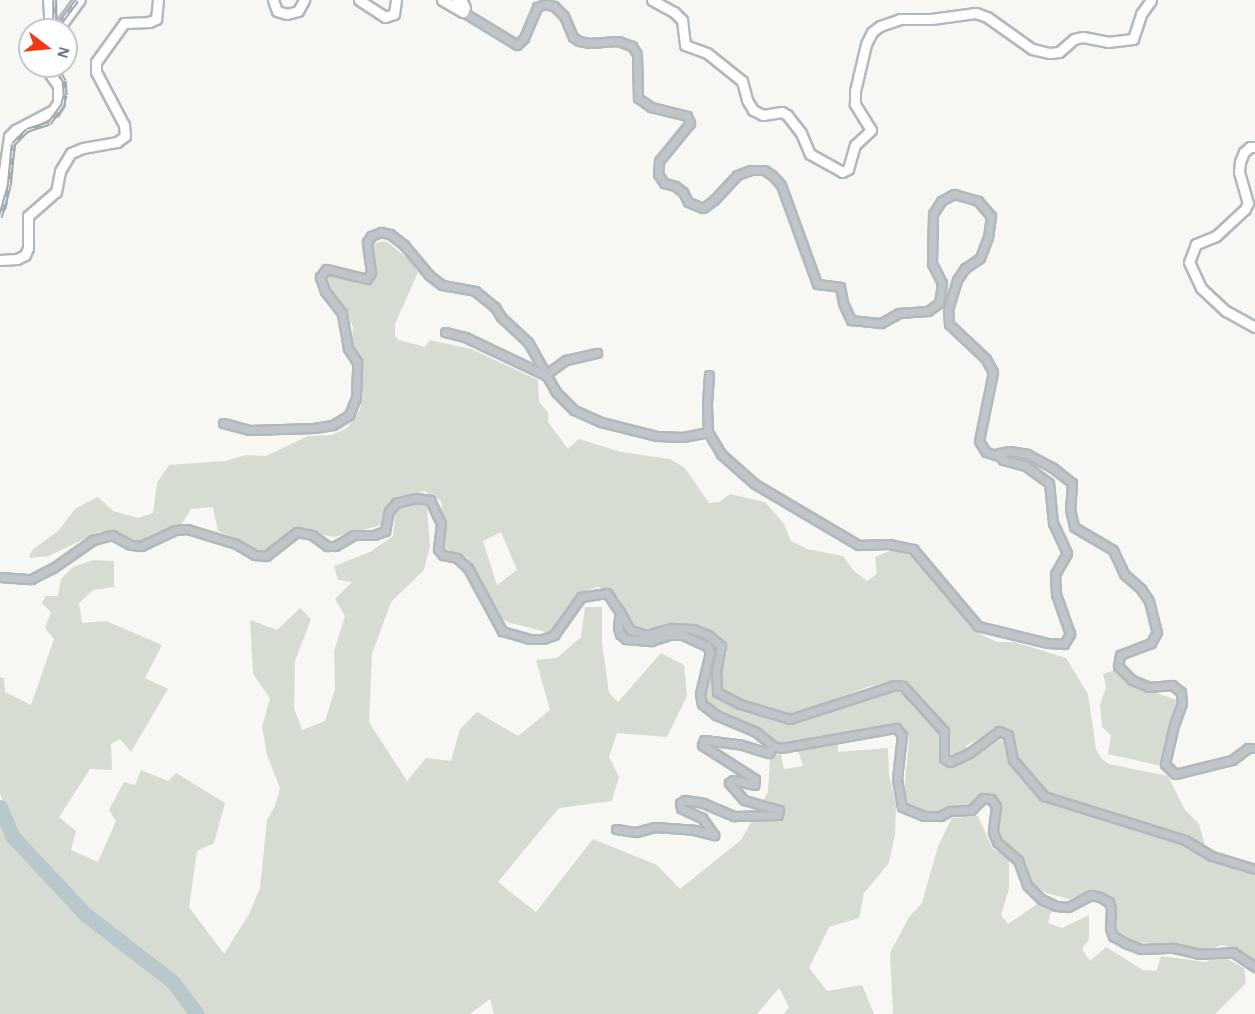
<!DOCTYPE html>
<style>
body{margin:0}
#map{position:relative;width:1255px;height:1014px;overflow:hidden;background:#f7f7f3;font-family:"Alegreya Sans",sans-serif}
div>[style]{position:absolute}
.green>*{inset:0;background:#d7dcd2}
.river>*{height:15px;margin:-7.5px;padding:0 7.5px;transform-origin:7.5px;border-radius:7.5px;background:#b9c8cc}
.roads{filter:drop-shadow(2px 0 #b1b9bd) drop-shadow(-2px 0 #b1b9bd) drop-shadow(0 2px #b1b9bd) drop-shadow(0 -2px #b1b9bd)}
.minor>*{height:7px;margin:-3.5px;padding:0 3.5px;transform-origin:3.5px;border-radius:3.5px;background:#bfc5c8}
.secondary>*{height:9px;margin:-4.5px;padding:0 4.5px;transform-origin:4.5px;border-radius:4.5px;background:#fff}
.primary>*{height:10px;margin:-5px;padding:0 5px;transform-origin:5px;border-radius:5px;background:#fff}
.trunk>*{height:10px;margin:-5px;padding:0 5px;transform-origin:5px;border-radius:5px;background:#fff}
.rail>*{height:4.5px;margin-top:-2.25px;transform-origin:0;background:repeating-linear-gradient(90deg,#fff 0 7px,#a0a9ae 0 14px);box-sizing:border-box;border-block:2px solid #a0a9ae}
span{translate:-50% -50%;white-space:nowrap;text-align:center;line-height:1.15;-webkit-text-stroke:6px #fff;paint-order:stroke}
.north{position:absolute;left:18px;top:18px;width:60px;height:60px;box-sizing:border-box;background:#fff;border:2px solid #c1cacf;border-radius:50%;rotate:106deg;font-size:16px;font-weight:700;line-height:24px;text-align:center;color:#637a87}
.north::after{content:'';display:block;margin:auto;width:21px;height:27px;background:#f23818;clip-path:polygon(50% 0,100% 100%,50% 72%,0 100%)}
</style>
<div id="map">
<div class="green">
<i style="clip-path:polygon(evenodd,383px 241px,389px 243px,409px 260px,418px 272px,395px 324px,395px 336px,399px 340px,425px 347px,430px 340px,471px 349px,538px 380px,539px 402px,548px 412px,548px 422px,568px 449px,579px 439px,621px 452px,670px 459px,685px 468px,709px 503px,719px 502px,730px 494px,765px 502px,784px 524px,791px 541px,807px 549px,843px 556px,853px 570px,867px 581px,877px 574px,875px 557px,892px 550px,919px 558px,978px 633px,997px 642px,1014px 642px,1066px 658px,1088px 694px,1096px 749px,1102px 759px,1109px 764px,1168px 776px,1185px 810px,1199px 824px,1205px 846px,1184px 837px,1049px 793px,1018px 760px,1013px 733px,1007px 728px,995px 730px,967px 745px,965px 751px,950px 758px,945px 755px,947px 730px,904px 683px,894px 681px,867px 687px,804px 711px,790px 714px,741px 702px,720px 689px,722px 670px,727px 652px,719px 637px,707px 628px,689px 626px,668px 625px,639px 630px,631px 623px,619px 598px,608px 590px,597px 587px,583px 592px,572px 601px,554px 631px,546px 632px,511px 623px,501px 619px,468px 558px,449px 550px,443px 545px,446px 535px,441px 501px,424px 491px,394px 499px,387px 510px,386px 523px,378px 526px,335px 537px,297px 530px,284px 536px,274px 548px,264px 551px,251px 550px,230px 536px,218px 531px,213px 507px,191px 509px,181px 525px,145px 542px,134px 543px,100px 531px,49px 556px,29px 558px,32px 550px,58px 531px,76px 508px,98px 497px,113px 511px,138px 518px,153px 513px,157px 483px,169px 465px,225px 461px,246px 455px,266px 456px,308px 436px,332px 435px,347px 428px,360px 410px,363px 395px,362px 362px,351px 346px,353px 327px,345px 308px,327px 291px,323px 278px,329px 272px,351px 277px,356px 283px,365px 285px,374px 274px,374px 244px,383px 241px,501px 532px,517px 570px,497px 585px,483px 541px,501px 532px)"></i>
<i style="clip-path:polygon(416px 501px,427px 507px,430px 546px,424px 570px,391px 602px,372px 654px,369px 722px,407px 781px,426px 758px,451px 761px,460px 729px,477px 712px,518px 736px,550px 710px,536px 660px,557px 658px,581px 637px,585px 607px,602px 607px,602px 643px,609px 693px,618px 702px,661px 653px,684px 665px,687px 696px,667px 737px,617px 733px,609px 757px,619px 777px,612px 801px,559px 808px,498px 882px,536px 912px,593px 839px,657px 865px,680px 889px,741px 840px,768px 792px,770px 756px,781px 754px,784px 769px,803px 766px,797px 748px,838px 743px,838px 752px,888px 748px,889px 775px,896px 805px,895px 834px,889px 863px,864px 893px,859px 918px,829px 927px,809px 968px,827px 991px,862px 985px,874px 1014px,784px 1014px,789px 1007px,779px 988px,757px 1014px,494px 1014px,490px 999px,470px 1014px,200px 1014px,174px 977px,87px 910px,18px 834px,0 794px,0 677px,4px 678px,5px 692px,31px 705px,54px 639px,45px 628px,51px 612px,42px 603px,46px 596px,58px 596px,61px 579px,73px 567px,93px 560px,114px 561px,114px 587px,93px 590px,79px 603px,82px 623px,106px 621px,162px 645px,145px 678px,168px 689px,131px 752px,120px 739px,111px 744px,112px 770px,90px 769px,59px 817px,76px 831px,71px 850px,98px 862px,116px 821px,109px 810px,124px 782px,135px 785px,141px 770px,168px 781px,176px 773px,225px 803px,214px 843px,197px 851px,189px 907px,224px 954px,249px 914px,260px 888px,267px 820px,275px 806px,280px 788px,267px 755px,262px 727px,270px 698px,253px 674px,250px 620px,277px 630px,300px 608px,311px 619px,295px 661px,294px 708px,302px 730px,325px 721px,335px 689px,334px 651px,345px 616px,335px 599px,352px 582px,338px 580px,334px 566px,370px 552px,393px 536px,396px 508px)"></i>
<i style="clip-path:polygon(622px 625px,634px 634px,671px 631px,695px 632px,711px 640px,718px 648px,713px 671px,714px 693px,734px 706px,790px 721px,812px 717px,869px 696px,897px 690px,924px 711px,932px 724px,941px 733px,943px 760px,949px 765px,970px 759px,1000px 740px,1006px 741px,1010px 763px,1043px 798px,1103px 819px,1185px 842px,1214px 859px,1255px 872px,1255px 962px,1236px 949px,1222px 945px,1207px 951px,1174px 944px,1132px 942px,1119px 937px,1115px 928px,1116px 904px,1103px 893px,1093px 890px,1069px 899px,1046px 893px,1032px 884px,1026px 861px,1002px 840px,997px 830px,1000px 817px,994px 797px,983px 793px,970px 805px,947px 809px,939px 813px,924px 814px,911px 809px,906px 800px,905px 784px,909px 738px,906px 729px,900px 725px,789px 745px,776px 743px,761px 730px,732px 723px,709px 706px,703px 694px,712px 653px,683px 633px,649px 639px,629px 636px,622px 631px)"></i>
<i style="clip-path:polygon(1115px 670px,1129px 684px,1177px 700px,1161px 766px,1108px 754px,1111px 735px,1102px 727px,1100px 705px,1106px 687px,1103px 674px)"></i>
<i style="clip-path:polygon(0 813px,11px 839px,84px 916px,171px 982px,192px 1014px,0 1014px)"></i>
<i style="clip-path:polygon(978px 816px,992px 848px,1009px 859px,1009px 889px,1001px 915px,1008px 924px,1037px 904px,1052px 910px,1048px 923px,1062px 928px,1089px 915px,1089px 939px,1082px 949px,1090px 961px,1106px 947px,1143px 970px,1156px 971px,1161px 956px,1205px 962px,1221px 956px,1244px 968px,1246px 983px,1215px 1014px,893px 1014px,890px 953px,909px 917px,922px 903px,938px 846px,952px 818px)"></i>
</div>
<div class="river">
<i style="left:0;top:807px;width:33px;rotate:67deg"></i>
<i style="left:13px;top:837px;width:105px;rotate:46.9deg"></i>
<i style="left:85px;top:914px;width:110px;rotate:37.6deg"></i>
<i style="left:172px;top:981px;width:41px;rotate:52.9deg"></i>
</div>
<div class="roads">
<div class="minor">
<i style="left:463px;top:12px;width:63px;rotate:31.4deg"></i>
<i style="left:517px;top:45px;width:10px;rotate:-45deg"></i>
<i style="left:524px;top:38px;width:34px;rotate:-67deg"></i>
<i style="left:537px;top:7px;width:9px;rotate:-21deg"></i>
<i style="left:545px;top:4px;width:9px;rotate:13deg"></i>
<i style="left:554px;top:6px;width:14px;rotate:45deg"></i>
<i style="left:564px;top:16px;width:23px;rotate:67deg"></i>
<i style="left:573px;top:37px;width:7px;rotate:34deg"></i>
<i style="left:579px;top:41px;width:10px;rotate:11deg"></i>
<i style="left:589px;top:43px;width:29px;rotate:-4deg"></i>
<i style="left:618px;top:41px;width:15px;rotate:20deg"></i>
<i style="left:632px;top:46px;width:9px;rotate:58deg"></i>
<i style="left:637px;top:54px;width:44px;rotate:88.7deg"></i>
<i style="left:638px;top:98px;width:16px;rotate:35deg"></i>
<i style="left:651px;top:107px;width:37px;rotate:14deg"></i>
<i style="left:687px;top:116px;width:8px;rotate:67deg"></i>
<i style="left:690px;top:123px;width:49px;rotate:129.2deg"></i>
<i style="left:659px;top:161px;width:13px;rotate:94deg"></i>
<i style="left:658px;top:174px;width:11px;rotate:56deg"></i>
<i style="left:664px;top:183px;width:11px;rotate:15deg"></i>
<i style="left:675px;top:186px;width:10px;rotate:37deg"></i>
<i style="left:683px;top:192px;width:11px;rotate:63deg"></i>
<i style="left:688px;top:202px;width:16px;rotate:22deg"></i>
<i style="left:703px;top:208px;width:14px;rotate:-36deg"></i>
<i style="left:714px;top:200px;width:34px;rotate:-47deg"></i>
<i style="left:737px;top:175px;width:15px;rotate:-20deg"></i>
<i style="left:751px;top:170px;width:13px"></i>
<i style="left:764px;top:170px;width:9px;rotate:32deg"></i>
<i style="left:772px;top:175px;width:13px;rotate:48deg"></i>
<i style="left:781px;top:185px;width:105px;rotate:70deg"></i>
<i style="left:817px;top:284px;width:23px;rotate:7deg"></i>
<i style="left:840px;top:287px;width:16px;rotate:79deg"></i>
<i style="left:843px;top:303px;width:19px;rotate:65deg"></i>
<i style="left:851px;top:320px;width:30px;rotate:6deg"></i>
<i style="left:881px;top:323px;width:21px;rotate:-29deg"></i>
<i style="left:899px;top:313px;width:29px;rotate:-4deg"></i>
<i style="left:928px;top:311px;width:14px;rotate:-36deg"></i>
<i style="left:939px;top:303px;width:20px;rotate:-81deg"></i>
<i style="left:942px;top:283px;width:22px;rotate:-117deg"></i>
<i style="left:932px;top:263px;width:49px;rotate:-88.8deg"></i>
<i style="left:933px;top:214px;width:15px;rotate:-58deg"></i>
<i style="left:941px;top:201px;width:15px;rotate:-28deg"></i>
<i style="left:954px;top:194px;width:25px;rotate:16deg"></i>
<i style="left:978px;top:201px;width:20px;rotate:49deg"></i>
<i style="left:991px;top:216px;width:21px;rotate:98deg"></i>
<i style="left:988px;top:237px;width:22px;rotate:111deg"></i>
<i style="left:980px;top:258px;width:18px;rotate:146deg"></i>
<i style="left:965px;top:268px;width:14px;rotate:124deg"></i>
<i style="left:957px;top:280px;width:30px;rotate:107deg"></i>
<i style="left:948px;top:309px;width:15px;rotate:86deg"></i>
<i style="left:949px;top:324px;width:51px;rotate:43.4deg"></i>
<i style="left:986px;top:359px;width:15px;rotate:62deg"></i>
<i style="left:993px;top:372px;width:70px;rotate:101.5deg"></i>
<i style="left:979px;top:441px;width:13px;rotate:58deg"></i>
<i style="left:986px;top:452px;width:16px;rotate:18deg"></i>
<i style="left:445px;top:332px;width:21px;rotate:14deg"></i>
<i style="left:465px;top:337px;width:89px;rotate:25.4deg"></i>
<i style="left:545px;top:375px;width:26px;rotate:-36deg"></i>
<i style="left:566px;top:360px;width:32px;rotate:-13deg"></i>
<i style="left:709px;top:375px;width:30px;rotate:94deg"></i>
<i style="left:707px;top:405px;width:27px;rotate:88deg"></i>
<i style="left:708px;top:432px;width:26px;rotate:59deg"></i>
<i style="left:721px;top:454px;width:45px;rotate:41.4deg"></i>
<i style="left:755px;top:484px;width:120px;rotate:30.6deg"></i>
<i style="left:858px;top:545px;width:31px;rotate:-2deg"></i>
<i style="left:889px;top:544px;width:25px;rotate:12deg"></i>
<i style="left:913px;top:549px;width:101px;rotate:49.8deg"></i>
<i style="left:978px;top:626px;width:72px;rotate:13.7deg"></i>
<i style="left:1048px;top:643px;width:16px;rotate:4deg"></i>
<i style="left:1064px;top:644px;width:12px;rotate:-59deg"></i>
<i style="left:1070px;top:634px;width:42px;rotate:-109.3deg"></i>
<i style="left:1056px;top:594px;width:20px;rotate:-93deg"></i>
<i style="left:1055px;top:574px;width:24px;rotate:-60deg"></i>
<i style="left:1067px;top:553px;width:33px;rotate:-115deg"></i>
<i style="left:1053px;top:523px;width:40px;rotate:-95.7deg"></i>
<i style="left:1049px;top:483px;width:29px;rotate:-144deg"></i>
<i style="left:1026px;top:466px;width:24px;rotate:-165deg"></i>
<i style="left:1003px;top:460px;width:8px;rotate:-120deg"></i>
<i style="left:999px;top:453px;width:10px;rotate:-11deg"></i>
<i style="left:1009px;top:451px;width:18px;rotate:9deg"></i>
<i style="left:1027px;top:454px;width:30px;rotate:28deg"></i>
<i style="left:1053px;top:468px;width:24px;rotate:38deg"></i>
<i style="left:1072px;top:483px;width:26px;rotate:94deg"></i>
<i style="left:1070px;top:509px;width:18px;rotate:77deg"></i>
<i style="left:1074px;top:527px;width:45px;rotate:30.5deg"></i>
<i style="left:1113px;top:550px;width:26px;rotate:65deg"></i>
<i style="left:1124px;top:574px;width:23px;rotate:41deg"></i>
<i style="left:1141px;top:589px;width:14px;rotate:56deg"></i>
<i style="left:1149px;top:601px;width:32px;rotate:76deg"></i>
<i style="left:1157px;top:632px;width:13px;rotate:119deg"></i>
<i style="left:1151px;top:643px;width:33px;rotate:159deg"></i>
<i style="left:1120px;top:655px;width:11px;rotate:100deg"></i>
<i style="left:1118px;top:666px;width:20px;rotate:45deg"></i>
<i style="left:1132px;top:680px;width:18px;rotate:22deg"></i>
<i style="left:1149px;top:687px;width:23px;rotate:-5deg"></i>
<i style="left:1172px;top:685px;width:11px;rotate:38deg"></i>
<i style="left:1181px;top:692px;width:11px;rotate:85deg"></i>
<i style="left:1182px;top:703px;width:23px;rotate:110deg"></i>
<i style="left:1174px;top:725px;width:40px;rotate:103deg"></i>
<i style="left:1165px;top:764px;width:14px;rotate:45deg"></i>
<i style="left:1175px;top:774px;width:59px;rotate:-13.8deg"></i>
<i style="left:1232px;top:760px;width:20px;rotate:-37deg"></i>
<i style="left:1248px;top:748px;width:7px"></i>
<i style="left:223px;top:423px;width:27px;rotate:15deg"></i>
<i style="left:249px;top:430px;width:65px;rotate:-1.8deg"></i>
<i style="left:314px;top:428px;width:19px;rotate:-9deg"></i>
<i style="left:333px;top:425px;width:19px;rotate:-32deg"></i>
<i style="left:349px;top:415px;width:18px;rotate:-68deg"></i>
<i style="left:356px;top:398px;width:36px;rotate:-88deg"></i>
<i style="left:357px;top:362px;width:17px;rotate:-123deg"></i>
<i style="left:348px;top:348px;width:36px;rotate:-100deg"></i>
<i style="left:342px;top:313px;width:28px;rotate:-128deg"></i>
<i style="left:325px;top:291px;width:15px;rotate:-110deg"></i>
<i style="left:320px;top:277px;width:10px;rotate:-53deg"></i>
<i style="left:326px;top:269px;width:42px;rotate:13.7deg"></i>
<i style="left:367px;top:279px;width:8px;rotate:-60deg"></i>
<i style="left:371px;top:272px;width:30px;rotate:-98deg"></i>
<i style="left:367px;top:242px;width:7px;rotate:-56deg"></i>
<i style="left:371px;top:236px;width:11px;rotate:-22deg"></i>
<i style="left:381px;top:232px;width:9px;rotate:13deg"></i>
<i style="left:390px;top:234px;width:18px;rotate:38deg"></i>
<i style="left:404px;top:245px;width:39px;rotate:50deg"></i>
<i style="left:429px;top:275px;width:16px;rotate:38deg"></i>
<i style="left:442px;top:285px;width:34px;rotate:10deg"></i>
<i style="left:475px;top:291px;width:26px;rotate:39deg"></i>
<i style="left:495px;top:307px;width:12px;rotate:59deg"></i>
<i style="left:501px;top:317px;width:37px;rotate:43deg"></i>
<i style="left:528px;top:342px;width:57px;rotate:60.8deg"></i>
<i style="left:556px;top:392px;width:25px;rotate:45deg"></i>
<i style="left:574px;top:410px;width:30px;rotate:24deg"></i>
<i style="left:601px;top:422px;width:58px;rotate:14deg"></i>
<i style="left:657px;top:436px;width:26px;rotate:2deg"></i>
<i style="left:683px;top:437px;width:25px;rotate:-11deg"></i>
<i style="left:0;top:577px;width:31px;rotate:4deg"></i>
<i style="left:31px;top:579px;width:25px;rotate:-27deg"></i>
<i style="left:53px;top:568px;width:49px;rotate:-35deg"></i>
<i style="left:93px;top:540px;width:20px;rotate:-15deg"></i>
<i style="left:112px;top:535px;width:21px;rotate:28deg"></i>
<i style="left:131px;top:545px;width:10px;rotate:6deg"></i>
<i style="left:141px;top:546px;width:38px;rotate:-25deg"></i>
<i style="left:175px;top:530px;width:12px;rotate:-5deg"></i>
<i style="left:187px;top:529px;width:51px;rotate:17deg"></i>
<i style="left:236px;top:544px;width:22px;rotate:30deg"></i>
<i style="left:255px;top:555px;width:11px;rotate:5deg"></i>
<i style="left:266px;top:556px;width:39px;rotate:-38deg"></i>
<i style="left:297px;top:532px;width:15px;rotate:11deg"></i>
<i style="left:312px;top:535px;width:19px;rotate:36deg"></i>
<i style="left:327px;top:546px;width:8px"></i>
<i style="left:335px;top:546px;width:22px;rotate:-30deg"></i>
<i style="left:354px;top:535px;width:20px"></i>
<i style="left:374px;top:535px;width:12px;rotate:-20deg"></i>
<i style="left:385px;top:531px;width:20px;rotate:-79deg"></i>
<i style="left:389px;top:511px;width:11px;rotate:-49deg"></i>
<i style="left:396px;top:503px;width:21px;rotate:-14deg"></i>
<i style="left:416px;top:498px;width:14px;rotate:8deg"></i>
<i style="left:430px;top:500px;width:26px;rotate:65deg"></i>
<i style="left:441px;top:524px;width:25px;rotate:97deg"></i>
<i style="left:438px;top:549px;width:8px;rotate:50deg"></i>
<i style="left:443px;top:555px;width:14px;rotate:12deg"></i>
<i style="left:457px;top:558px;width:15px;rotate:42deg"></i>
<i style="left:468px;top:568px;width:72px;rotate:61.6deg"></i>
<i style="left:502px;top:631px;width:29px;rotate:16deg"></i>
<i style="left:530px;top:639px;width:13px"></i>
<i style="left:543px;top:639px;width:12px;rotate:-20deg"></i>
<i style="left:554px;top:635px;width:47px;rotate:-54.6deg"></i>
<i style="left:581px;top:597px;width:26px;rotate:-9deg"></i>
<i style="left:607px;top:593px;width:23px;rotate:56deg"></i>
<i style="left:620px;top:612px;width:15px;rotate:98deg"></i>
<i style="left:618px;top:627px;width:7px;rotate:74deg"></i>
<i style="left:620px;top:634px;width:8px;rotate:40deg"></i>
<i style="left:626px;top:639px;width:25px;rotate:5deg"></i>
<i style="left:651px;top:641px;width:19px;rotate:-18deg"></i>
<i style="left:669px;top:635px;width:14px"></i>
<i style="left:683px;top:635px;width:26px;rotate:25deg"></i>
<i style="left:707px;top:646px;width:7px;rotate:63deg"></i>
<i style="left:710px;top:652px;width:43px;rotate:103.4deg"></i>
<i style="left:700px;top:694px;width:10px;rotate:79deg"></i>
<i style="left:702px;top:704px;width:18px;rotate:38deg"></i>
<i style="left:716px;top:715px;width:43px;rotate:23deg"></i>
<i style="left:756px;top:732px;width:22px;rotate:39deg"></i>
<i style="left:773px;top:746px;width:8px;rotate:14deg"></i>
<i style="left:781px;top:748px;width:117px;rotate:-9.9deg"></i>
<i style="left:896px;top:728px;width:9px;rotate:49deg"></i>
<i style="left:902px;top:735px;width:44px;rotate:96.5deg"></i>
<i style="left:897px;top:779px;width:28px;rotate:80deg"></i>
<i style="left:902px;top:807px;width:24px;rotate:22deg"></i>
<i style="left:924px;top:816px;width:16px"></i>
<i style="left:940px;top:816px;width:11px;rotate:-27deg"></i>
<i style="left:950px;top:811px;width:21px;rotate:-3deg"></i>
<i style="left:971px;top:810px;width:17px;rotate:-45deg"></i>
<i style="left:983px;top:798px;width:8px;rotate:7deg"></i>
<i style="left:991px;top:799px;width:9px;rotate:54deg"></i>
<i style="left:996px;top:806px;width:26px;rotate:97deg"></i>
<i style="left:993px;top:832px;width:11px;rotate:68deg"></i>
<i style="left:997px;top:842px;width:28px;rotate:41deg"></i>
<i style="left:1018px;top:860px;width:27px;rotate:70deg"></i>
<i style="left:1027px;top:885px;width:20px;rotate:45deg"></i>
<i style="left:1041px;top:899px;width:17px;rotate:25deg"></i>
<i style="left:1056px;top:906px;width:12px;rotate:5deg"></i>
<i style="left:1068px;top:907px;width:26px;rotate:-28deg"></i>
<i style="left:1091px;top:895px;width:9px;rotate:13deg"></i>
<i style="left:1100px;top:897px;width:10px;rotate:29deg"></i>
<i style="left:1109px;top:902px;width:7px;rotate:74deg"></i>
<i style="left:1111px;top:909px;width:19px;rotate:93deg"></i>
<i style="left:1110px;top:928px;width:9px;rotate:69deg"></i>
<i style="left:1113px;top:936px;width:14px;rotate:30deg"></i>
<i style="left:1125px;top:943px;width:17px;rotate:21deg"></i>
<i style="left:1141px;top:949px;width:33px;rotate:-2deg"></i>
<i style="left:1174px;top:948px;width:26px;rotate:13deg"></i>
<i style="left:1199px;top:954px;width:34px;rotate:-3deg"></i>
<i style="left:1233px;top:952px;width:27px;rotate:34deg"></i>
<i style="left:620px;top:612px;width:21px;rotate:61deg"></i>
<i style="left:630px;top:630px;width:17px;rotate:17deg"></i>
<i style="left:646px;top:635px;width:28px;rotate:-15deg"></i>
<i style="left:673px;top:628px;width:20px;rotate:3deg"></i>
<i style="left:693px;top:629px;width:16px;rotate:22deg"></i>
<i style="left:708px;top:635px;width:17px;rotate:40deg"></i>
<i style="left:721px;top:646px;width:25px;rotate:101deg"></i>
<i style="left:716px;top:671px;width:21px;rotate:87deg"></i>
<i style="left:717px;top:692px;width:26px;rotate:28deg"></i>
<i style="left:740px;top:704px;width:52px;rotate:16.7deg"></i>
<i style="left:790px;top:719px;width:110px;rotate:-17.9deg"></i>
<i style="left:895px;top:685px;width:8px;rotate:7deg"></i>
<i style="left:903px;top:686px;width:61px;rotate:47.7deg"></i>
<i style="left:944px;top:731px;width:27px;rotate:90deg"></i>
<i style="left:944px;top:758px;width:7px;rotate:34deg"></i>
<i style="left:950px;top:762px;width:21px;rotate:-25deg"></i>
<i style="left:969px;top:753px;width:37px;rotate:-36deg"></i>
<i style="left:999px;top:731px;width:10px;rotate:24deg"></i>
<i style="left:1008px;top:735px;width:25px;rotate:79deg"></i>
<i style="left:1013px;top:760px;width:48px;rotate:49.3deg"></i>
<i style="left:1044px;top:796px;width:148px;rotate:17.3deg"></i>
<i style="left:1185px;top:840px;width:31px;rotate:31deg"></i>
<i style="left:1212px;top:856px;width:45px;rotate:16.8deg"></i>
<i style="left:616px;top:829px;width:20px;rotate:9deg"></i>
<i style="left:636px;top:832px;width:20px;rotate:-15deg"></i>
<i style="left:655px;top:827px;width:39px;rotate:4deg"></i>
<i style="left:694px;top:830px;width:21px;rotate:14deg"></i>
<i style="left:714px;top:835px;width:21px;rotate:-125deg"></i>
<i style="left:702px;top:818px;width:23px;rotate:-155deg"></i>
<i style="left:681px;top:808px;width:5px;rotate:-101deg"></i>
<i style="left:680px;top:803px;width:6px;rotate:-31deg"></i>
<i style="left:685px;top:800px;width:18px;rotate:9deg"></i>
<i style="left:703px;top:803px;width:34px;rotate:23deg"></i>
<i style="left:734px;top:816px;width:44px;rotate:-1.3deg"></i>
<i style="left:778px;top:815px;width:5px;rotate:-79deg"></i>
<i style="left:779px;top:810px;width:36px;rotate:-164deg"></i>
<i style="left:744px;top:800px;width:23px;rotate:-131deg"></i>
<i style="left:729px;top:783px;width:5px;rotate:-37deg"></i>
<i style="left:733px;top:780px;width:22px;rotate:13deg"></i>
<i style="left:754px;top:785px;width:6px;rotate:-81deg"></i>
<i style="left:755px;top:779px;width:63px;rotate:-147.3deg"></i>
<i style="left:702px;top:745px;width:5px;rotate:-68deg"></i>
<i style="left:704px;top:740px;width:35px;rotate:7deg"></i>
<i style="left:739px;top:744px;width:31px;rotate:17deg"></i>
<i style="left:769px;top:753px;width:8px;rotate:-60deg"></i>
</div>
<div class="secondary">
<i style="left:273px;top:0;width:12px;rotate:70deg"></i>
<i style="left:277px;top:11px;width:10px;rotate:17deg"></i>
<i style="left:287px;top:14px;width:11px;rotate:-15deg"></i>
<i style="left:298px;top:11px;width:13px;rotate:-61deg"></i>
<i style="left:359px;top:0;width:31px;rotate:33deg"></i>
<i style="left:385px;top:17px;width:9px;rotate:-18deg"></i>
<i style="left:394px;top:14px;width:14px;rotate:-82deg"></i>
<i style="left:442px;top:0;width:24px;rotate:30deg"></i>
<i style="left:463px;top:12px;width:4px;rotate:-63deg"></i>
<i style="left:465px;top:8px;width:5px;rotate:-112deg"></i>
<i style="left:463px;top:3px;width:7px;rotate:-153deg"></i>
<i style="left:652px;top:0;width:25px;rotate:29deg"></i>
<i style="left:674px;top:12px;width:11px;rotate:45deg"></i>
<i style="left:682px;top:20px;width:25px;rotate:83deg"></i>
<i style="left:685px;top:45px;width:23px;rotate:20deg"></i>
<i style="left:707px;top:53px;width:45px;rotate:38.7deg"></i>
<i style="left:742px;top:81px;width:20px;rotate:75deg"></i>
<i style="left:747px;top:100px;width:12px;rotate:59deg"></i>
<i style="left:753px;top:110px;width:11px;rotate:27deg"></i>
<i style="left:763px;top:115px;width:19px;rotate:-9deg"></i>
<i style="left:782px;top:112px;width:6px;rotate:31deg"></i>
<i style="left:787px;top:115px;width:23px;rotate:52deg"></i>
<i style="left:801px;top:133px;width:23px;rotate:67deg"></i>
<i style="left:810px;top:154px;width:37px;rotate:29deg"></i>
<i style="left:842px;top:172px;width:7px;rotate:-27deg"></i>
<i style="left:848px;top:169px;width:25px;rotate:-74deg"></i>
<i style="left:855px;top:145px;width:22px;rotate:-43deg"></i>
<i style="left:871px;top:130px;width:31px;rotate:-122deg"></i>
<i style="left:855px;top:104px;width:13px;rotate:-90deg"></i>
<i style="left:855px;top:91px;width:48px;rotate:-76.8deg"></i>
<i style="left:866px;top:44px;width:13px;rotate:-63deg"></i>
<i style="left:872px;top:32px;width:10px;rotate:-37deg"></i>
<i style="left:880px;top:26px;width:21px;rotate:-19deg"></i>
<i style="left:900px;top:19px;width:31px"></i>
<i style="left:931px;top:19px;width:45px;rotate:-7.6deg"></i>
<i style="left:976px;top:13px;width:12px;rotate:20deg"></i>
<i style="left:987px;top:17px;width:55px;rotate:35.4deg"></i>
<i style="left:1032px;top:49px;width:18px;rotate:13deg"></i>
<i style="left:1050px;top:53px;width:9px;rotate:-6deg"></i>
<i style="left:1059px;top:52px;width:20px;rotate:-41deg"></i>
<i style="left:1074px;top:39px;width:9px;rotate:-13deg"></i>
<i style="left:1083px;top:37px;width:25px;rotate:11deg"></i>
<i style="left:1108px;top:42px;width:25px;rotate:-7deg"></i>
<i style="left:1133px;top:39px;width:26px;rotate:-72deg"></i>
<i style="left:1141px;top:14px;width:17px;rotate:-54deg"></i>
<i style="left:1255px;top:147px;width:5px;rotate:180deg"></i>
<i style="left:1250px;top:147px;width:8px;rotate:140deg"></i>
<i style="left:1244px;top:152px;width:11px;rotate:112deg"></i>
<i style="left:1240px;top:162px;width:10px;rotate:96deg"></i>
<i style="left:1239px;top:172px;width:32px;rotate:74deg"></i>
<i style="left:1248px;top:203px;width:7px;rotate:117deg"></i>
<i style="left:1245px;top:209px;width:40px;rotate:137deg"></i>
<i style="left:1216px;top:236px;width:22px;rotate:158deg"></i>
<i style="left:1196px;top:244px;width:19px;rotate:111deg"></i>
<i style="left:1189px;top:262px;width:29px;rotate:65deg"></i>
<i style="left:1201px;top:288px;width:34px;rotate:43deg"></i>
<i style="left:1226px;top:311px;width:33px;rotate:29deg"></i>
<i style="left:0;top:260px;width:17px;rotate:-3deg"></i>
<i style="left:17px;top:259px;width:9px;rotate:-27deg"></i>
<i style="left:25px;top:255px;width:8px;rotate:-67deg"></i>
<i style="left:28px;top:248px;width:32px;rotate:-90deg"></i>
<i style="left:28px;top:216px;width:37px;rotate:-41deg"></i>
<i style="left:56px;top:192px;width:21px;rotate:-79deg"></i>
<i style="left:60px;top:171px;width:21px;rotate:-59deg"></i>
<i style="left:71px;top:153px;width:13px;rotate:-23deg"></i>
<i style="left:83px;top:148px;width:35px;rotate:-10deg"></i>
<i style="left:117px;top:142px;width:10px;rotate:-37deg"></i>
<i style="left:125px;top:136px;width:11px;rotate:-95deg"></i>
<i style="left:124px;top:125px;width:60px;rotate:-117.8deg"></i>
<i style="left:96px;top:72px;width:10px;rotate:-90deg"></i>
<i style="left:96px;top:62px;width:48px;rotate:-54.3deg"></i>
<i style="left:124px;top:23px;width:25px;rotate:-2deg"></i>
<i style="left:149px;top:22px;width:8px;rotate:-23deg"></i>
<i style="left:156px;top:19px;width:19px;rotate:-84deg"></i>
</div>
<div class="primary">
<i style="left:49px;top:0;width:30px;rotate:86deg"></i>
</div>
<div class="trunk">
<i style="left:58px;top:30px;width:37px;rotate:-54deg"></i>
<i style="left:0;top:205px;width:69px;rotate:-81.6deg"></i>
<i style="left:10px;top:137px;width:8px;rotate:-45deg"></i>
<i style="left:16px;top:131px;width:43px;rotate:-27.8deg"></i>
<i style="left:54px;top:111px;width:9px;rotate:-58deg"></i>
<i style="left:59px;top:103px;width:17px;rotate:-90deg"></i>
<i style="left:59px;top:86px;width:24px;rotate:-125deg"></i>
</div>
</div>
<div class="rail">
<i style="left:55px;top:0;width:30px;rotate:90deg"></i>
<i style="left:55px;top:29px;width:36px;rotate:-53deg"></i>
<i style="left:0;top:217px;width:32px;rotate:-74deg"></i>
<i style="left:9px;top:186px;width:42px;rotate:-84.6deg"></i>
<i style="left:13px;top:144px;width:20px;rotate:-45deg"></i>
<i style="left:27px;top:130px;width:23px;rotate:-18deg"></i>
<i style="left:49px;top:123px;width:21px;rotate:-53deg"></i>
<i style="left:62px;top:106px;width:11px;rotate:-75deg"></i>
<i style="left:65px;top:95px;width:14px;rotate:-94deg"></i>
<i style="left:64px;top:81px;width:17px;rotate:-121deg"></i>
</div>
<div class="north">N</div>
</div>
